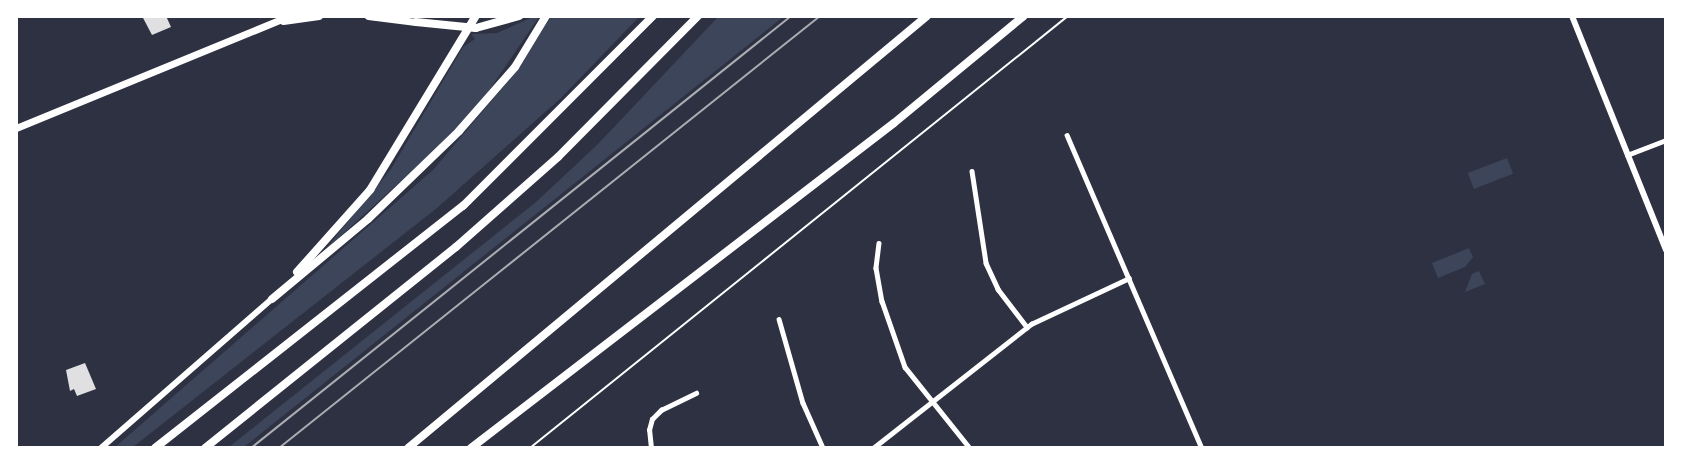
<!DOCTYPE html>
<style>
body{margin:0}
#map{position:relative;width:1682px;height:464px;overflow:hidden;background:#2d3142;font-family:"Exo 2",sans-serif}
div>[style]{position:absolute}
.green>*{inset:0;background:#3c4559;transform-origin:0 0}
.building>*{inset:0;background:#e0e0e3}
.path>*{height:1.5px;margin:-0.75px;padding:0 0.75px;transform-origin:0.75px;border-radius:0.75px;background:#fff}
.minor>*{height:4.5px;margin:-2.25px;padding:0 2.25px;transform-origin:2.25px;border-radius:2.25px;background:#fff}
.tertiary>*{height:6px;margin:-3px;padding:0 3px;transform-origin:3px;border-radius:3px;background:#fff}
.secondary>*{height:7px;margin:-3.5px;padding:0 3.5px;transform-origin:3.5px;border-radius:3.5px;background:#fff}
.motorway>*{height:8px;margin:-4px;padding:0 4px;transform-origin:4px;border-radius:4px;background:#fff}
.rail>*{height:2px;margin:-1px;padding:0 1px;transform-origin:1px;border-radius:1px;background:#abadb3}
span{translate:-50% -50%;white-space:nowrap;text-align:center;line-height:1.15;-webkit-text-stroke:5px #fff;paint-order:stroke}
.frame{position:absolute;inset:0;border:18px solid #fff;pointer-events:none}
</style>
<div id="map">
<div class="green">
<i style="clip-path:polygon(533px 17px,539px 17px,490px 89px,457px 130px,323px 252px,391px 169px,463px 47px,475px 39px,471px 34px,497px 33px)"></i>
<i style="clip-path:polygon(551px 17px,639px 17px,561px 98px,437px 208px,133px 447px,114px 448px,433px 170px,505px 85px)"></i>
<i style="clip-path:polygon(718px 17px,783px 17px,244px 447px,229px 447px,536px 202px,598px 144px)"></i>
<i style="left:1507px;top:158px;width:17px;height:42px;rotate:69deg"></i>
<i style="clip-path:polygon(1469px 248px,1473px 257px,1465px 267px,1438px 278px,1432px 263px)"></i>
<i style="clip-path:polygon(1479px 271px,1485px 284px,1465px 292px,1472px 274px)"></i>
</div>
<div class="building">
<i style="clip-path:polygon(142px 16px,166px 16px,171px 27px,152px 35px)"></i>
<i style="clip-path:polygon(85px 363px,96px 389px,77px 396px,74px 389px,70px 391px,66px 370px)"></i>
</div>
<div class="path">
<i style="left:530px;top:448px;width:690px;rotate:-38.76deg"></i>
</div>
<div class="minor">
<i style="left:1067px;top:135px;width:341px;rotate:66.7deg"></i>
<i style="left:1627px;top:155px;width:42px;rotate:-21deg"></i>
<i style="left:972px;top:171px;width:93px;rotate:81.3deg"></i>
<i style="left:986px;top:263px;width:29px;rotate:65deg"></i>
<i style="left:998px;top:289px;width:48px;rotate:52.7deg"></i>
<i style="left:879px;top:243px;width:25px;rotate:97deg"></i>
<i style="left:876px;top:268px;width:34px;rotate:80deg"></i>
<i style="left:882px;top:301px;width:70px;rotate:70.8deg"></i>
<i style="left:905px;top:367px;width:104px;rotate:51.3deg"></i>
<i style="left:779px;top:319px;width:87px;rotate:74.1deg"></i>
<i style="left:803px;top:403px;width:49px;rotate:66deg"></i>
<i style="left:651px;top:448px;width:18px;rotate:-96deg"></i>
<i style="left:649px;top:430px;width:11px;rotate:-75deg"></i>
<i style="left:652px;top:419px;width:13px;rotate:-45deg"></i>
<i style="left:661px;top:410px;width:39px;rotate:-26deg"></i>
<i style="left:873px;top:448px;width:201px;rotate:-38.1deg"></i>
<i style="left:1031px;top:324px;width:108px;rotate:-25.1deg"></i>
</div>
<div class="tertiary">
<i style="left:1572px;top:16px;width:252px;rotate:68.1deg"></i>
<i style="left:101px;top:448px;width:227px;rotate:-41.1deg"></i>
</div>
<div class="secondary">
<i style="left:368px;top:16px;width:48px;rotate:7.1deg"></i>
<i style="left:283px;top:21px;width:36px;rotate:-8deg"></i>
<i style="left:16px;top:128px;width:295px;rotate:-22.3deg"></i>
</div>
<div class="motorway">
<i style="left:416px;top:22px;width:60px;rotate:5.7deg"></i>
<i style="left:476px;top:28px;width:45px;rotate:-15.6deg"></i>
<i style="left:297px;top:272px;width:110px;rotate:-48.3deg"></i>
<i style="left:370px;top:190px;width:204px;rotate:-58.7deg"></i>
<i style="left:272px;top:299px;width:125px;rotate:-39.8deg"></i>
<i style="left:368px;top:219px;width:127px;rotate:-44deg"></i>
<i style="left:459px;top:131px;width:85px;rotate:-48.8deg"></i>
<i style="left:515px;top:67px;width:60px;rotate:-58.7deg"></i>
<i style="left:155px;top:448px;width:392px;rotate:-38.2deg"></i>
<i style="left:463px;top:206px;width:269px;rotate:-45deg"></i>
<i style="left:205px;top:448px;width:322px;rotate:-38.7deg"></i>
<i style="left:456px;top:247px;width:136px;rotate:-41.4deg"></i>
<i style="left:558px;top:157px;width:199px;rotate:-45.2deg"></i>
<i style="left:408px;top:448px;width:675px;rotate:-39.77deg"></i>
<i style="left:471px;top:448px;width:533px;rotate:-37.54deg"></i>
<i style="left:894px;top:123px;width:168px;rotate:-39.5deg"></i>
</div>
<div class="rail">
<i style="left:251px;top:448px;width:692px;rotate:-38.66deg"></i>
<i style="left:279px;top:448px;width:692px;rotate:-38.61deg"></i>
</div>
<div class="frame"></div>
</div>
